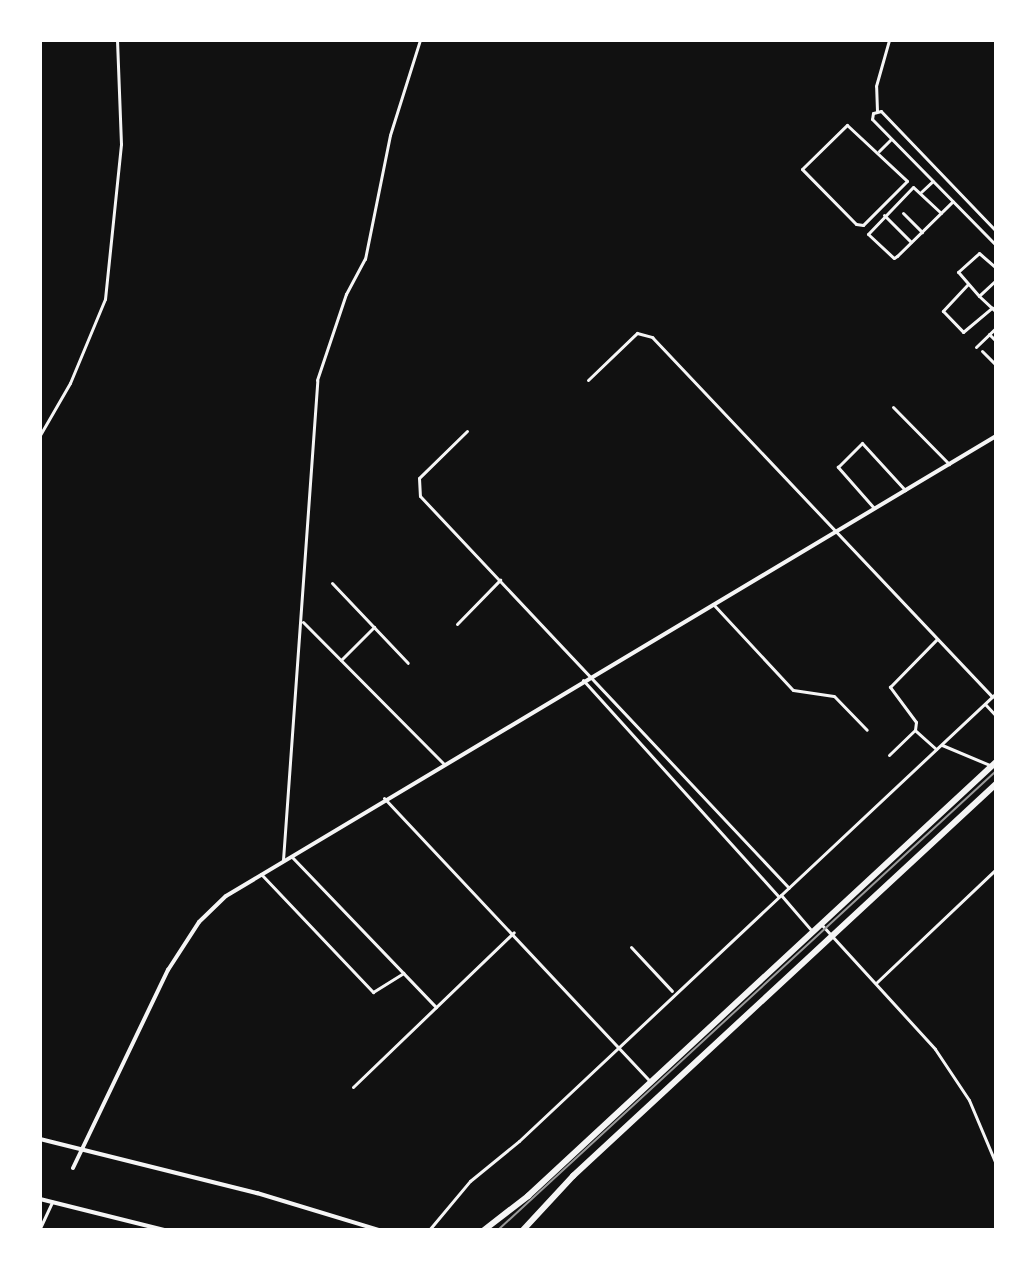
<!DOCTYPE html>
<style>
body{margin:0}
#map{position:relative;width:1036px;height:1270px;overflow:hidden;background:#111;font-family:Quicksand,sans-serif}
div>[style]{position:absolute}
.minor>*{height:3px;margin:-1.5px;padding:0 1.5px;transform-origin:1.5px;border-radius:1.5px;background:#f5f5f5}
.tertiary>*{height:4px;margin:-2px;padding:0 2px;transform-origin:2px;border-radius:2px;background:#f5f5f5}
.primary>*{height:6px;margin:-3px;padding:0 3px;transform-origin:3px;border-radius:3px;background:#f5f5f5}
.rail>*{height:2px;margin:-1px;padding:0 1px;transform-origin:1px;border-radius:1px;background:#9a9a9a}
span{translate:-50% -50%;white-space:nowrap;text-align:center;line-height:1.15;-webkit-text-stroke:8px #fff;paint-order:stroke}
.frame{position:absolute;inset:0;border:42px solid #fff;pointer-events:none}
</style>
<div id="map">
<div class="minor">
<i style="left:877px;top:111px;width:25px;rotate:-92deg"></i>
<i style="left:876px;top:86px;width:48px;rotate:-74.2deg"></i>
<i style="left:847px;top:125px;width:82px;rotate:43deg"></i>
<i style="left:907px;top:181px;width:62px;rotate:135deg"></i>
<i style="left:863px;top:225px;width:7px;rotate:-172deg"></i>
<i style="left:856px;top:224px;width:77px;rotate:-134.5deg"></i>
<i style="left:802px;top:169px;width:63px;rotate:-44.4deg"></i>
<i style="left:879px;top:151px;width:16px;rotate:-45deg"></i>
<i style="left:921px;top:192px;width:16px;rotate:-43deg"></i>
<i style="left:903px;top:213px;width:27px;rotate:45deg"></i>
<i style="left:941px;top:213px;width:38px;rotate:-137deg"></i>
<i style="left:913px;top:187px;width:65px;rotate:133.8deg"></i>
<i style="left:868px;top:234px;width:35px;rotate:43deg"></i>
<i style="left:894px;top:258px;width:4px;rotate:-34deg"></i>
<i style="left:897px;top:256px;width:78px;rotate:-44.5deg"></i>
<i style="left:884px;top:215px;width:38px;rotate:45deg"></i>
<i style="left:996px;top:231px;width:166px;rotate:-133.8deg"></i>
<i style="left:881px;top:111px;width:8px;rotate:166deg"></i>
<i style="left:873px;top:113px;width:6px;rotate:99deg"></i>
<i style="left:872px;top:119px;width:177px;rotate:45.5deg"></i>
<i style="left:996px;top:280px;width:23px;rotate:137deg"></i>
<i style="left:979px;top:296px;width:23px;rotate:43deg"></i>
<i style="left:968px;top:284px;width:37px;rotate:133deg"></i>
<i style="left:943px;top:311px;width:29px;rotate:46deg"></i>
<i style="left:963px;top:332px;width:38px;rotate:-40deg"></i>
<i style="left:979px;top:296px;width:32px;rotate:-131deg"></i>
<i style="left:958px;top:272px;width:28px;rotate:-42deg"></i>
<i style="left:979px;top:253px;width:23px;rotate:41deg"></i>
<i style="left:989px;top:334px;width:10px;rotate:45deg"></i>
<i style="left:976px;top:347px;width:28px;rotate:-44deg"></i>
<i style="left:982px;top:351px;width:20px;rotate:45deg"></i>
<i style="left:588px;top:380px;width:68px;rotate:-43.8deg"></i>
<i style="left:637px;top:333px;width:16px;rotate:15deg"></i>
<i style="left:652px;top:337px;width:495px;rotate:46.6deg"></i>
<i style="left:893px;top:407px;width:80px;rotate:45.5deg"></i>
<i style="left:467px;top:431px;width:67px;rotate:135.6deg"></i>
<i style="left:419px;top:478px;width:18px;rotate:87deg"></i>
<i style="left:420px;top:496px;width:538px;rotate:46.73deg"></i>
<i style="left:40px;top:435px;width:60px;rotate:-60deg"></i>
<i style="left:70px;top:383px;width:91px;rotate:-67.4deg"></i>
<i style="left:105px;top:299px;width:156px;rotate:-84.1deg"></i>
<i style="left:121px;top:144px;width:104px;rotate:-92.2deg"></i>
<i style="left:874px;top:508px;width:55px;rotate:-131.3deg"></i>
<i style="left:838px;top:467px;width:34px;rotate:-45deg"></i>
<i style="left:862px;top:443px;width:64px;rotate:47.5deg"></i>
<i style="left:332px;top:583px;width:110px;rotate:46.5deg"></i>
<i style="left:713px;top:604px;width:117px;rotate:47.1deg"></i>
<i style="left:793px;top:690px;width:41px;rotate:8.3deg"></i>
<i style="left:834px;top:696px;width:47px;rotate:45.9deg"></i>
<i style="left:303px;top:622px;width:199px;rotate:45.2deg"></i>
<i style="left:457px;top:624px;width:62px;rotate:-45.7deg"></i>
<i style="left:341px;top:660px;width:47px;rotate:-45deg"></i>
<i style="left:583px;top:680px;width:292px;rotate:47.9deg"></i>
<i style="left:985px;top:704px;width:16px;rotate:47deg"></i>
<i style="left:942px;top:745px;width:54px;rotate:22.8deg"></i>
<i style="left:936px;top:749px;width:28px;rotate:-138deg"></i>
<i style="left:915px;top:730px;width:8px;rotate:-83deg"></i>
<i style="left:916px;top:722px;width:44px;rotate:-126.6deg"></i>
<i style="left:890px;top:687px;width:67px;rotate:-45.6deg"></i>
<i style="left:889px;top:755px;width:36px;rotate:-44deg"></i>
<i style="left:384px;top:798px;width:390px;rotate:46.8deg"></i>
<i style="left:292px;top:857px;width:208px;rotate:46.2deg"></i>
<i style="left:283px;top:860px;width:481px;rotate:-85.9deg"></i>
<i style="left:317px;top:380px;width:91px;rotate:-71.4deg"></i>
<i style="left:346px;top:294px;width:40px;rotate:-62deg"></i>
<i style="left:365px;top:259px;width:126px;rotate:-78.6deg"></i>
<i style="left:390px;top:135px;width:100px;rotate:-72.5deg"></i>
<i style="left:261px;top:874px;width:163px;rotate:46.5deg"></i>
<i style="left:373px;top:992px;width:36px;rotate:-32deg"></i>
<i style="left:781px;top:895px;width:48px;rotate:49.3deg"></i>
<i style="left:821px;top:924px;width:169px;rotate:47.6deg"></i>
<i style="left:935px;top:1049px;width:61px;rotate:56.3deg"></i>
<i style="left:969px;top:1100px;width:69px;rotate:67.1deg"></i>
<i style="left:631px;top:947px;width:60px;rotate:47deg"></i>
<i style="left:877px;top:982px;width:164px;rotate:-43.5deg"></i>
<i style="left:353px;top:1087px;width:223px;rotate:-43.9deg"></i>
<i style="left:40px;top:1228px;width:29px;rotate:-65deg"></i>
<i style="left:429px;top:1230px;width:64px;rotate:-50.1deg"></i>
<i style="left:470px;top:1181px;width:63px;rotate:-39.2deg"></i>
<i style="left:519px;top:1141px;width:654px;rotate:-43.2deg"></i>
</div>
<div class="tertiary">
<i style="left:40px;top:1139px;width:224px;rotate:14deg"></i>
<i style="left:257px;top:1193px;width:127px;rotate:16.9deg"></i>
<i style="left:73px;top:1168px;width:220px;rotate:-64.4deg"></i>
<i style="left:168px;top:970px;width:57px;rotate:-57.1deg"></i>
<i style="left:199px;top:922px;width:37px;rotate:-44deg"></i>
<i style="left:226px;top:896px;width:897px;rotate:-30.85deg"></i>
<i style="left:40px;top:1199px;width:128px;rotate:14deg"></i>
</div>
<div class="primary">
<i style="left:484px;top:1230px;width:56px;rotate:-37.7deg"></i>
<i style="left:528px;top:1196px;width:638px;rotate:-42.84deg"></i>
<i style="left:523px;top:1230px;width:74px;rotate:-47.2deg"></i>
<i style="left:573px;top:1176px;width:577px;rotate:-42.82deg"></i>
</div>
<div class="rail">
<i style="left:498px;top:1230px;width:677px;rotate:-42.67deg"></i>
</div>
<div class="frame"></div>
</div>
